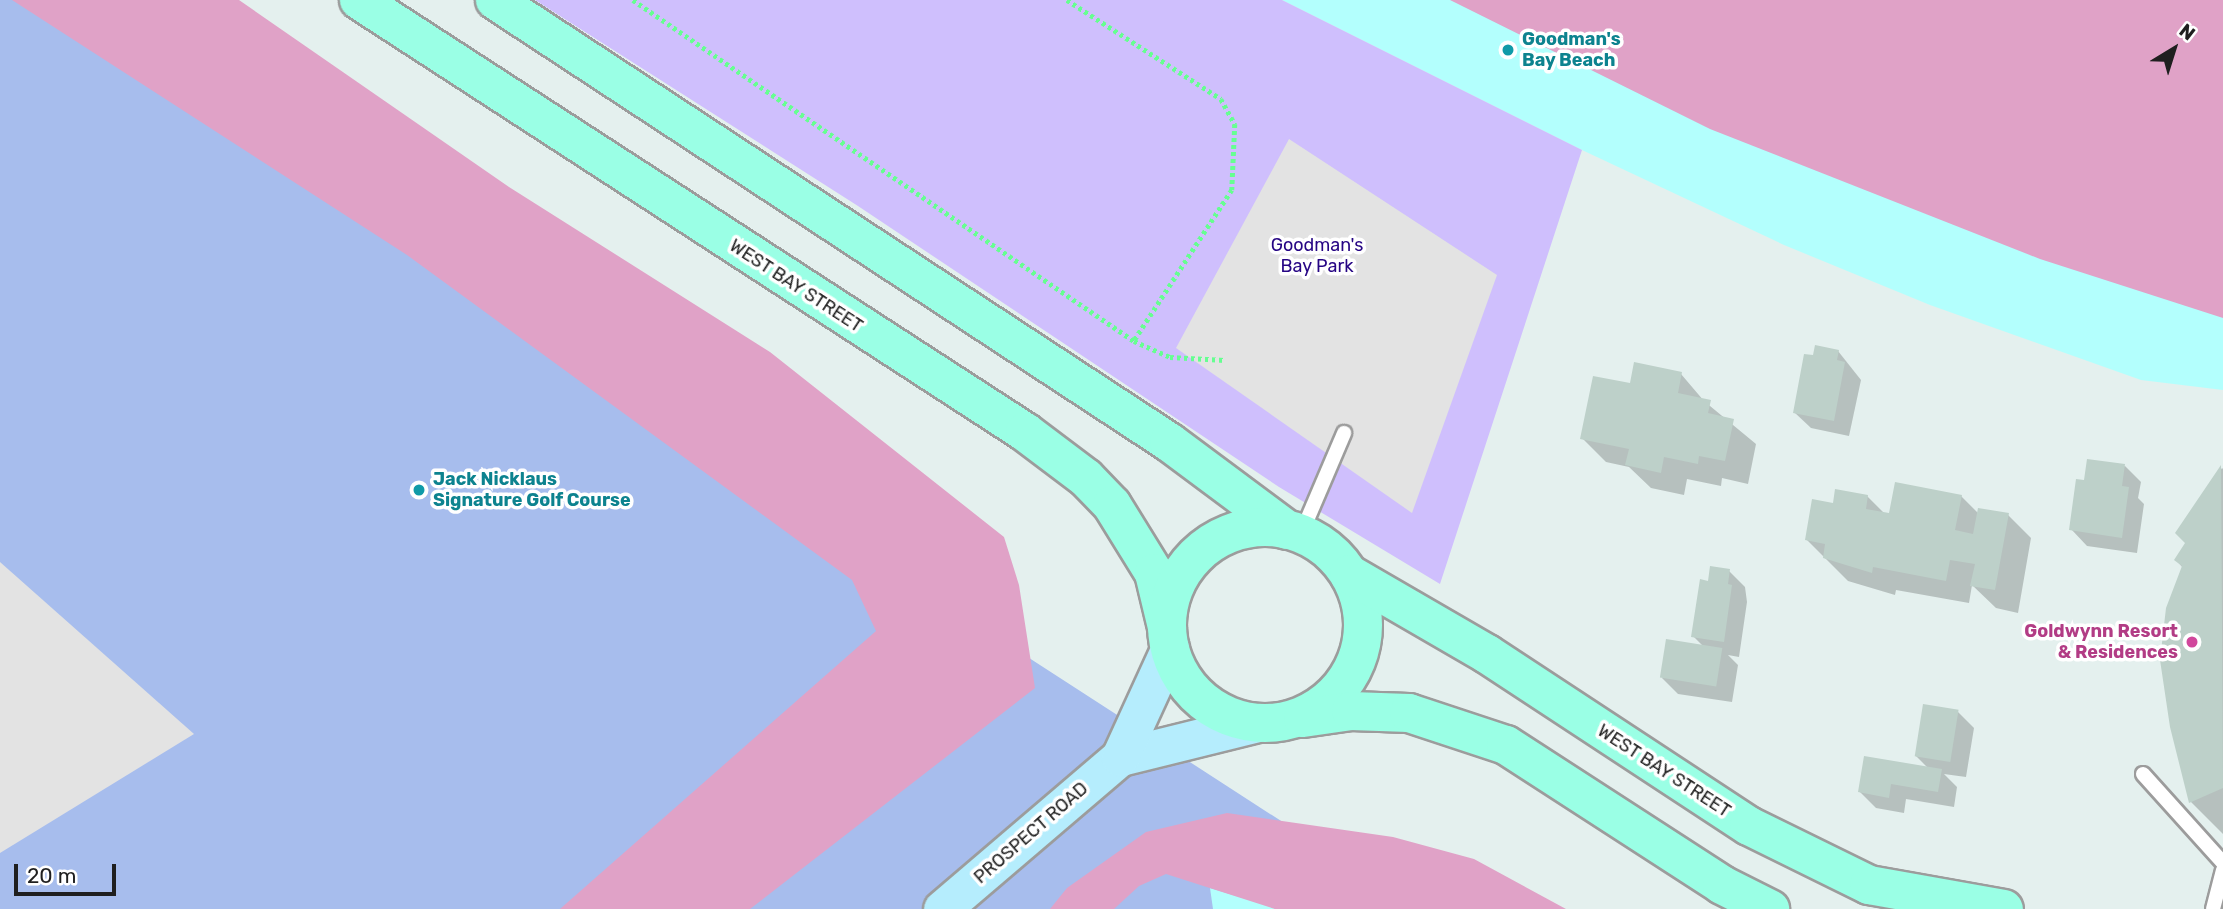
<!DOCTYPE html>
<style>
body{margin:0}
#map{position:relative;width:2223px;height:909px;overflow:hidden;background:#e4f0ee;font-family:Rubik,sans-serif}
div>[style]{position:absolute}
.grass>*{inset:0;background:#a7bded}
.sand>*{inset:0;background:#b3fffd}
.park>*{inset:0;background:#cfbffd}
.parking>*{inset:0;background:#e3e3e3}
.water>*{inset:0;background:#e0a2c7}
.shadow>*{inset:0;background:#0003}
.building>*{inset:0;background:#bdd0c9;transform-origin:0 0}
.path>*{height:4.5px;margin-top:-2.25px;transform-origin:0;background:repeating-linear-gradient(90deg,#66ff91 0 3.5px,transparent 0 7px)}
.roads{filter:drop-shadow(2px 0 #9c9c9c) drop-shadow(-2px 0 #9c9c9c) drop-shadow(0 2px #9c9c9c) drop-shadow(0 -2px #9c9c9c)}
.lane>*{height:14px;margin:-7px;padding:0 7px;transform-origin:7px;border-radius:7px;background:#fff}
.secondary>*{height:37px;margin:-18.5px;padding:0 18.5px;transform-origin:18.5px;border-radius:18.5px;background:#b5edfd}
.primary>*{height:38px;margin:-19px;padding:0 19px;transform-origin:19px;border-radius:19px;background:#9affe5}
.primary>.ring{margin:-19px;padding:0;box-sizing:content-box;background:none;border:38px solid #9affe5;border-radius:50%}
.dots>*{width:19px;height:19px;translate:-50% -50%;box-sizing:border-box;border:4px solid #fff;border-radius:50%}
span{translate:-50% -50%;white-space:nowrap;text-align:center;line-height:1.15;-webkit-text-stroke:7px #fff;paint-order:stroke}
.culture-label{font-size:18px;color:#0d838f;font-weight:700}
.left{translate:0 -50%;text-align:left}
.park-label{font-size:18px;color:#260584}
.street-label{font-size:18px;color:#1f1f1f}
.hotel-label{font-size:18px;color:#b23c85;font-weight:700}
.right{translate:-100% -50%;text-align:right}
.north{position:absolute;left:2139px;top:14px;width:70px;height:70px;-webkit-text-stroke:5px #fff;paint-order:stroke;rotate:38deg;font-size:19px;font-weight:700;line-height:28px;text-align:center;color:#1f1f1f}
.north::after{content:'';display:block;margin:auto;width:24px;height:32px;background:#1f1f1f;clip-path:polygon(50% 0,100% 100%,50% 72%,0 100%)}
.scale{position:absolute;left:14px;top:864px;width:102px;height:32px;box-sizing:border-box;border:4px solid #1f1f1f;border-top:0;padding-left:9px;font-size:21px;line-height:24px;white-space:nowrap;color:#1f1f1f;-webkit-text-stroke:5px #fff;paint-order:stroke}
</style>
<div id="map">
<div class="grass">
<i style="clip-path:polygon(0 0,195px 0,989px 632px,1417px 909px,0 909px)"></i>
</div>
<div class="sand">
<i style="clip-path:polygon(1282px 0,1611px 0,2223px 242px,2223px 390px,2141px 380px,1930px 305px,1784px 245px,1582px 150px)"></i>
<i style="clip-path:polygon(1210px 888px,1273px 907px,1275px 909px,1213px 909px)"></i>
</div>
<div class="park">
<i style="clip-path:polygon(535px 0,1282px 0,1582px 150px,1440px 584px,1279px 487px,858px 206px)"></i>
</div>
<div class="parking">
<i style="clip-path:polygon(1289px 139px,1497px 275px,1412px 513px,1176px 348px)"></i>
<i style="clip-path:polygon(0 562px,194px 734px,0 853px)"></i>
</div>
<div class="water">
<i style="clip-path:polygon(12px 0,239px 0,509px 187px,770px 352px,1004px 537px,1019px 585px,1035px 688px,750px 909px,560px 909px,876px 631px,852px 580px,407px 255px)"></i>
<i style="clip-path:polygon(1450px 0,2223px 0,2223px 318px,2040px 259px,1710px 129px)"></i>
<i style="clip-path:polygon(1227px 813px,1393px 837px,1474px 859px,1566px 909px,1275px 909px,1166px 874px,1139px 886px,1114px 909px,1050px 909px,1067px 888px,1146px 832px)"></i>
</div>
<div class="shadow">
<i style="clip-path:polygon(1838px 351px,1861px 380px,1849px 436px,1811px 428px,1794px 412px,1814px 358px)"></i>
<i style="clip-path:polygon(1681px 374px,1704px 401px,1756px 444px,1748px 484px,1722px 478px,1721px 486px,1687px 479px,1684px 495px,1651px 488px,1629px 467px,1606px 462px,1582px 438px,1631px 385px)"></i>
<i style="clip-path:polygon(2125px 466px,2141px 482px,2138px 498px,2144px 504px,2137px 553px,2087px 546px,2071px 529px,2085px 482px)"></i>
<i style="clip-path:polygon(2222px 468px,2223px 469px,2223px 834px,2191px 802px,2171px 726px,2183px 568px,2176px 560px,2187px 543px,2178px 533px)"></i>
<i style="clip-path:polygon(1867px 496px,1885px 514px,1961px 496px,1979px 514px,2008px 515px,2031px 538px,2018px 613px,1996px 608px,1972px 585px,1969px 603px,1896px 590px,1895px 595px,1848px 581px,1807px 540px,1834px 505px)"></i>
<i style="clip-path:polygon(1729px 571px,1745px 587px,1747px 602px,1739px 657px,1728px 655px,1738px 665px,1732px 702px,1678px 694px,1662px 678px,1703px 646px,1693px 636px,1709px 583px)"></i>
<i style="clip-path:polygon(1958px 712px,1974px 728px,1966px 777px,1944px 774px,1957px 787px,1954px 807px,1906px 799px,1904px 813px,1876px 808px,1860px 792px,1929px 769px,1916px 756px)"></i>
</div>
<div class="building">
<i style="clip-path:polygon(1815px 345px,1839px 350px,1837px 360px,1845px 362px,1834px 421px,1793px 413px,1804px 354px,1813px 355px)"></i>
<i style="clip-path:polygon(1634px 362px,1682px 372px,1678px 393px,1711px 400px,1708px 413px,1734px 419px,1725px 461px,1699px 456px,1698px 464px,1664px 457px,1661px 473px,1625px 465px,1629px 449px,1580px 439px,1593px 376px,1630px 383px)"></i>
<i style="clip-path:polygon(2087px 459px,2125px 464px,2122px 486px,2129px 487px,2122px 538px,2069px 530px,2076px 479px,2084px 480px)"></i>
<i style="clip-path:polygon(2221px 465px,2223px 788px,2189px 803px,2170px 727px,2160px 660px,2166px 608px,2182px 566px,2174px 560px,2185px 543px,2175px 533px)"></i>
<i style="clip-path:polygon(1895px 482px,1962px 495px,1955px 530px,1973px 534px,1978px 508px,2009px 513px,1995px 590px,1970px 586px,1975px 564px,1950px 560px,1946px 581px,1873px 567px,1872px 573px,1823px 558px,1825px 544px,1805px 540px,1812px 499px,1833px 503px,1835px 489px,1868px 495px,1866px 509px,1889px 513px)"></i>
<i style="clip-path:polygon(1710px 566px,1730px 569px,1728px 584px,1732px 585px,1724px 642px,1691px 637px,1700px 579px,1708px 581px)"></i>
<i style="left:1666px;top:639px;width:57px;height:39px;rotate:9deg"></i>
<i style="left:1923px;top:704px;width:36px;height:53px;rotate:9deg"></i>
<i style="clip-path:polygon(1864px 756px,1942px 769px,1938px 792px,1891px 784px,1889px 798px,1858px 792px)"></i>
</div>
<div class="path">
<i style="left:633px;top:0;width:606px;rotate:34.24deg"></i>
<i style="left:1134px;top:341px;width:39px;rotate:24deg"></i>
<i style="left:1170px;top:357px;width:55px;rotate:3.1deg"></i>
<i style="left:1067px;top:0;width:183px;rotate:32.7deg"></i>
<i style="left:1221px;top:99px;width:29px;rotate:61deg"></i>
<i style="left:1235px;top:124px;width:66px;rotate:92.6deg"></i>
<i style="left:1232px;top:190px;width:180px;rotate:123deg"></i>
</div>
<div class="roads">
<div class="lane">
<i style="left:1301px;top:534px;width:110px;rotate:-66.9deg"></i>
<i style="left:2143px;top:774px;width:120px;rotate:48deg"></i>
<i style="left:2213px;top:909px;width:40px;rotate:-75.6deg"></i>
</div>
<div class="secondary">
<i style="left:1120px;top:757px;width:141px;rotate:-13.9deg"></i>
<i style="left:942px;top:909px;width:234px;rotate:-40.5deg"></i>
<i style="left:1120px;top:757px;width:120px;rotate:-65.4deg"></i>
</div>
<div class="primary">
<i style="left:359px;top:0;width:794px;rotate:32.97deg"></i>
<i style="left:1025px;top:432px;width:76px;rotate:37deg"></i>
<i style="left:1086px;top:478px;width:37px;rotate:46deg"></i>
<i style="left:1112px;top:505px;width:80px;rotate:58.3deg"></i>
<i style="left:1154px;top:573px;width:56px;rotate:76.5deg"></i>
<i style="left:495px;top:0;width:806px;rotate:33.26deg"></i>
<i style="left:1169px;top:442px;width:147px;rotate:36.7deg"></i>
<i class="ring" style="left:1167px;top:527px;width:158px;height:158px"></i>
<i style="left:1349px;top:574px;width:160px;rotate:30.1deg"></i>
<i style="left:1487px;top:654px;width:313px;rotate:33.3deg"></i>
<i style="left:1749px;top:826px;width:134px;rotate:26.2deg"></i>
<i style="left:1869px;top:885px;width:137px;rotate:10.1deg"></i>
<i style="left:1303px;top:718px;width:49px;rotate:-8.3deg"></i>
<i style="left:1351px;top:711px;width:58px;rotate:2deg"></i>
<i style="left:1409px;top:713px;width:102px;rotate:18.3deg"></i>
<i style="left:1506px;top:745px;width:257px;rotate:32.9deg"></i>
<i style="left:1722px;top:885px;width:54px;rotate:26.6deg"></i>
</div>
</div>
<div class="dots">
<i style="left:1508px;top:50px;background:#0f9aa8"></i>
<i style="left:419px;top:490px;background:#0f9aa8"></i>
<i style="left:2192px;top:642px;background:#d1479c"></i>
</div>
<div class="culture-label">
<span class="left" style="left:1522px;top:50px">Goodman's<br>Bay Beach</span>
<span class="left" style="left:433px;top:490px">Jack Nicklaus<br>Signature Golf Course</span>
</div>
<div class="park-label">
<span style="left:1317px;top:256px">Goodman's<br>Bay Park</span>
</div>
<div class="street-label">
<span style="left:796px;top:286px;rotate:33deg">WEST BAY STREET</span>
<span style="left:1664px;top:771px;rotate:33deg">WEST BAY STREET</span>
<span style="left:1031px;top:833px;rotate:-41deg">PROSPECT ROAD</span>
</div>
<div class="hotel-label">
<span class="right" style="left:2178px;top:642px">Goldwynn Resort<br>&amp; Residences</span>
</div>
<div class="north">N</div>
<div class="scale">20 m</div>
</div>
